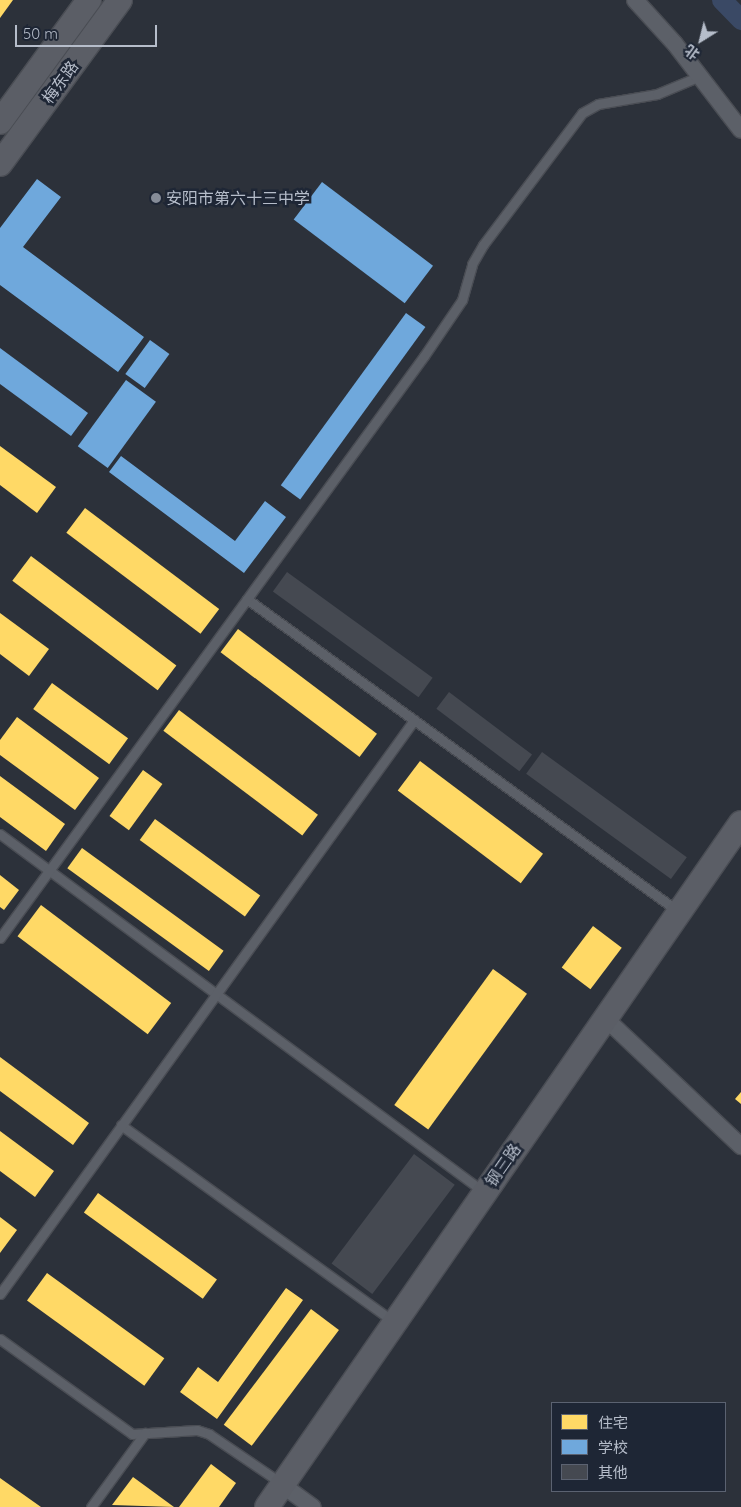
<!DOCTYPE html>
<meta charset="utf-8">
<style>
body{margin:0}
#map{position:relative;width:741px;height:1507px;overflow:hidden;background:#2c313a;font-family:Quicksand,"Noto Sans SC",sans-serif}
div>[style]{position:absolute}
.homes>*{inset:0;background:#ffd966;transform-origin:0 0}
.schools>*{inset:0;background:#6fa8dc;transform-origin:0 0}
.canal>*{height:20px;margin:-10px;padding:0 10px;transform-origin:10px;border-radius:10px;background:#3a4965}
.building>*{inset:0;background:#454951;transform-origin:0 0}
.roads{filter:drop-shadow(1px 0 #4a4d54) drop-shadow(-1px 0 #4a4d54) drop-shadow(0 1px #4a4d54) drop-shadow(0 -1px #4a4d54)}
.lane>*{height:9px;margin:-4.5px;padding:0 4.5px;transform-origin:4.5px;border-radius:4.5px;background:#5c6068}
.street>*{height:16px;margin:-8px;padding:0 8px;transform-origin:8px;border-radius:8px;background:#5c6068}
.secondary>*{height:24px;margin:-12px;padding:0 12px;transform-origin:12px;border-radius:12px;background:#5b5e66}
.dots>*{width:14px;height:14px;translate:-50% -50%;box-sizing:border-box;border:2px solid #1e2635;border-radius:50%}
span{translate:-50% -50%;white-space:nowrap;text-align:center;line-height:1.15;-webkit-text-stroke:5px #1e2635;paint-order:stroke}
.street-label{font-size:16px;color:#b6bdca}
.poi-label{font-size:16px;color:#b6bdca}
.left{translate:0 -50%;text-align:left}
.legend{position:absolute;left:551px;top:1402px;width:175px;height:90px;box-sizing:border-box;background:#1e2635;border:1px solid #5b6271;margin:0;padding:6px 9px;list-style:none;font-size:15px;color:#b6bdca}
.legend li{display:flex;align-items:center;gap:10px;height:25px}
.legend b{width:25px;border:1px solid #5b6271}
.north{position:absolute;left:676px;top:15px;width:50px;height:50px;-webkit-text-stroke:4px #1e2635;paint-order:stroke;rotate:216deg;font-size:14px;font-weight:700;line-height:20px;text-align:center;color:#b6bdca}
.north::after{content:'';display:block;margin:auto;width:18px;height:22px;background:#b6bdca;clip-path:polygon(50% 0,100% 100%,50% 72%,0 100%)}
.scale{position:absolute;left:15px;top:25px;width:142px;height:22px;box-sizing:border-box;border:2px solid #b6bdca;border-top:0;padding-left:6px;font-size:15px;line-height:18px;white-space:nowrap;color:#b6bdca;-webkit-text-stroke:4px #1e2635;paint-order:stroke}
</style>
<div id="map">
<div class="homes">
<i style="clip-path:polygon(0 0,13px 0,0 18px)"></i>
<i style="clip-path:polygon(0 446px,56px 487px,37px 513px,0 485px)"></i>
<i style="left:85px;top:508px;width:168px;height:31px;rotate:37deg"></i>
<i style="left:31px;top:556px;width:182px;height:31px;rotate:37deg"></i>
<i style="clip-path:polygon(0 613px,49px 649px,29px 676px,0 654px)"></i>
<i style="left:238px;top:629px;width:174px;height:29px;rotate:37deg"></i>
<i style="left:52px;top:683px;width:94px;height:32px;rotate:36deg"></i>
<i style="left:179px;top:710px;width:174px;height:26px;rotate:37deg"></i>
<i style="clip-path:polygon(17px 717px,99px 778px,75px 810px,0 755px,0 740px)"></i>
<i style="left:420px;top:761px;width:154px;height:37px;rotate:37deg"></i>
<i style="left:143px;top:770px;width:24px;height:57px;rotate:36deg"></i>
<i style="clip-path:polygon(0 776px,65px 824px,46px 851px,0 817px)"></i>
<i style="left:155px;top:819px;width:130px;height:26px;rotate:36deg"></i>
<i style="left:82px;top:848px;width:175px;height:25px;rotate:36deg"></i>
<i style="clip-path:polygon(0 875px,19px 890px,4px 910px,0 907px)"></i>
<i style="left:41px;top:905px;width:163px;height:39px;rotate:37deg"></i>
<i style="left:593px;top:926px;width:36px;height:52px;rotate:37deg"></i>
<i style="left:493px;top:969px;width:42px;height:168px;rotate:36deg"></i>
<i style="clip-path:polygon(0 1057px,89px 1123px,73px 1145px,0 1091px)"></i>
<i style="clip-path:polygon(741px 1092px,741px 1104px,735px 1099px)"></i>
<i style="clip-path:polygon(0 1131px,54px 1171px,35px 1197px,0 1171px)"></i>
<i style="left:98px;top:1193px;width:147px;height:24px;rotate:36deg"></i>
<i style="clip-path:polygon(0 1217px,17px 1230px,0 1253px)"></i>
<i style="left:47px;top:1273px;width:145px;height:34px;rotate:36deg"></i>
<i style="clip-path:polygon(286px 1288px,303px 1300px,217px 1419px,180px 1392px,198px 1367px,218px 1382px)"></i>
<i style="left:311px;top:1309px;width:35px;height:145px;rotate:37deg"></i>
<i style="clip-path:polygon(211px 1464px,236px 1483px,219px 1507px,179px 1507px)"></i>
<i style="clip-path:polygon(133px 1477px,174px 1507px,112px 1505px)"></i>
<i style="clip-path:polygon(0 1478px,41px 1507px,0 1507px)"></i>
</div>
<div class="schools">
<i style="clip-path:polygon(37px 179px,61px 197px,23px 247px,144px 337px,118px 372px,0 285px,0 228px)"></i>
<i style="left:322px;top:182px;width:139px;height:47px;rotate:37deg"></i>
<i style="left:406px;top:313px;width:24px;height:213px;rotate:36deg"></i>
<i style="left:150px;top:340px;width:24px;height:42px;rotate:36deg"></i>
<i style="clip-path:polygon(0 348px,88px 413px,71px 436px,0 384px)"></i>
<i style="left:126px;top:380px;width:37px;height:82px;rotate:36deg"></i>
<i style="clip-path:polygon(121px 456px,235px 541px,265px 501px,286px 517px,244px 573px,109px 472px)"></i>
</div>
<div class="canal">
<i style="left:722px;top:0;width:28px;rotate:46deg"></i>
</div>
<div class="building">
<i style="left:287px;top:572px;width:180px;height:24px;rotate:36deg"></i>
<i style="left:449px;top:692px;width:104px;height:21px;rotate:37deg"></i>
<i style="left:542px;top:752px;width:179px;height:27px;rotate:36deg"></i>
<i style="left:414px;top:1154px;width:51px;height:137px;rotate:37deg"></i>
</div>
<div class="roads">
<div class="lane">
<i style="left:247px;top:599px;width:533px;rotate:35.92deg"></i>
<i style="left:0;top:834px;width:602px;rotate:36.49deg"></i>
<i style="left:0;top:938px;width:720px;rotate:-53.93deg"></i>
<i style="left:424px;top:356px;width:68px;rotate:-55.8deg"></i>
<i style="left:462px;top:300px;width:37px;rotate:-74deg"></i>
<i style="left:472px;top:264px;width:22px;rotate:-60deg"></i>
<i style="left:483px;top:245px;width:165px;rotate:-53.1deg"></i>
<i style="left:582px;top:113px;width:18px;rotate:-29deg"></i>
<i style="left:598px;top:104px;width:60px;rotate:-9.6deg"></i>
<i style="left:657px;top:94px;width:47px;rotate:-22.7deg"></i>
<i style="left:121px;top:1125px;width:337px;rotate:35.8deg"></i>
<i style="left:0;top:1294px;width:708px;rotate:-54.2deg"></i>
<i style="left:0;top:1339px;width:163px;rotate:35.7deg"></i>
<i style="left:132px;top:1434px;width:65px;rotate:-3.5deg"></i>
<i style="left:197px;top:1430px;width:13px;rotate:18deg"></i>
<i style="left:209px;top:1434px;width:87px;rotate:34.2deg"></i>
<i style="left:91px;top:1507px;width:92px;rotate:-53.9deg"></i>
</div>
<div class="street">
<i style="left:635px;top:0;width:59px;rotate:47.7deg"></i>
<i style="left:675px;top:44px;width:108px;rotate:52.5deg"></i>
<i style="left:605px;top:1018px;width:187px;rotate:43.3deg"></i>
<i style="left:281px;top:1484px;width:39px;rotate:36deg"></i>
</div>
<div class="secondary">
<i style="left:0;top:122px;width:151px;rotate:-53.9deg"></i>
<i style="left:0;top:164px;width:203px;rotate:-53.8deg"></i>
<i style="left:267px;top:1507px;width:832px;rotate:-55.28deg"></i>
</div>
</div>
<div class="dots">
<i style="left:156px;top:198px;background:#868c98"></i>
</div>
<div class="street-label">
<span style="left:60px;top:82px;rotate:-54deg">梅东路</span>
<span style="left:503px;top:1165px;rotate:-55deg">钢三路</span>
</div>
<div class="poi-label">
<span class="left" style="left:166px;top:198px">安阳市第六十三中学</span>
</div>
<ul class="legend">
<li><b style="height:14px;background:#ffd966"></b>住宅</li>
<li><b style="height:14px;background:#6fa8dc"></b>学校</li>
<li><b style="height:14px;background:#454951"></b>其他</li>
</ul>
<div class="north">北</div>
<div class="scale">50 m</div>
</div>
